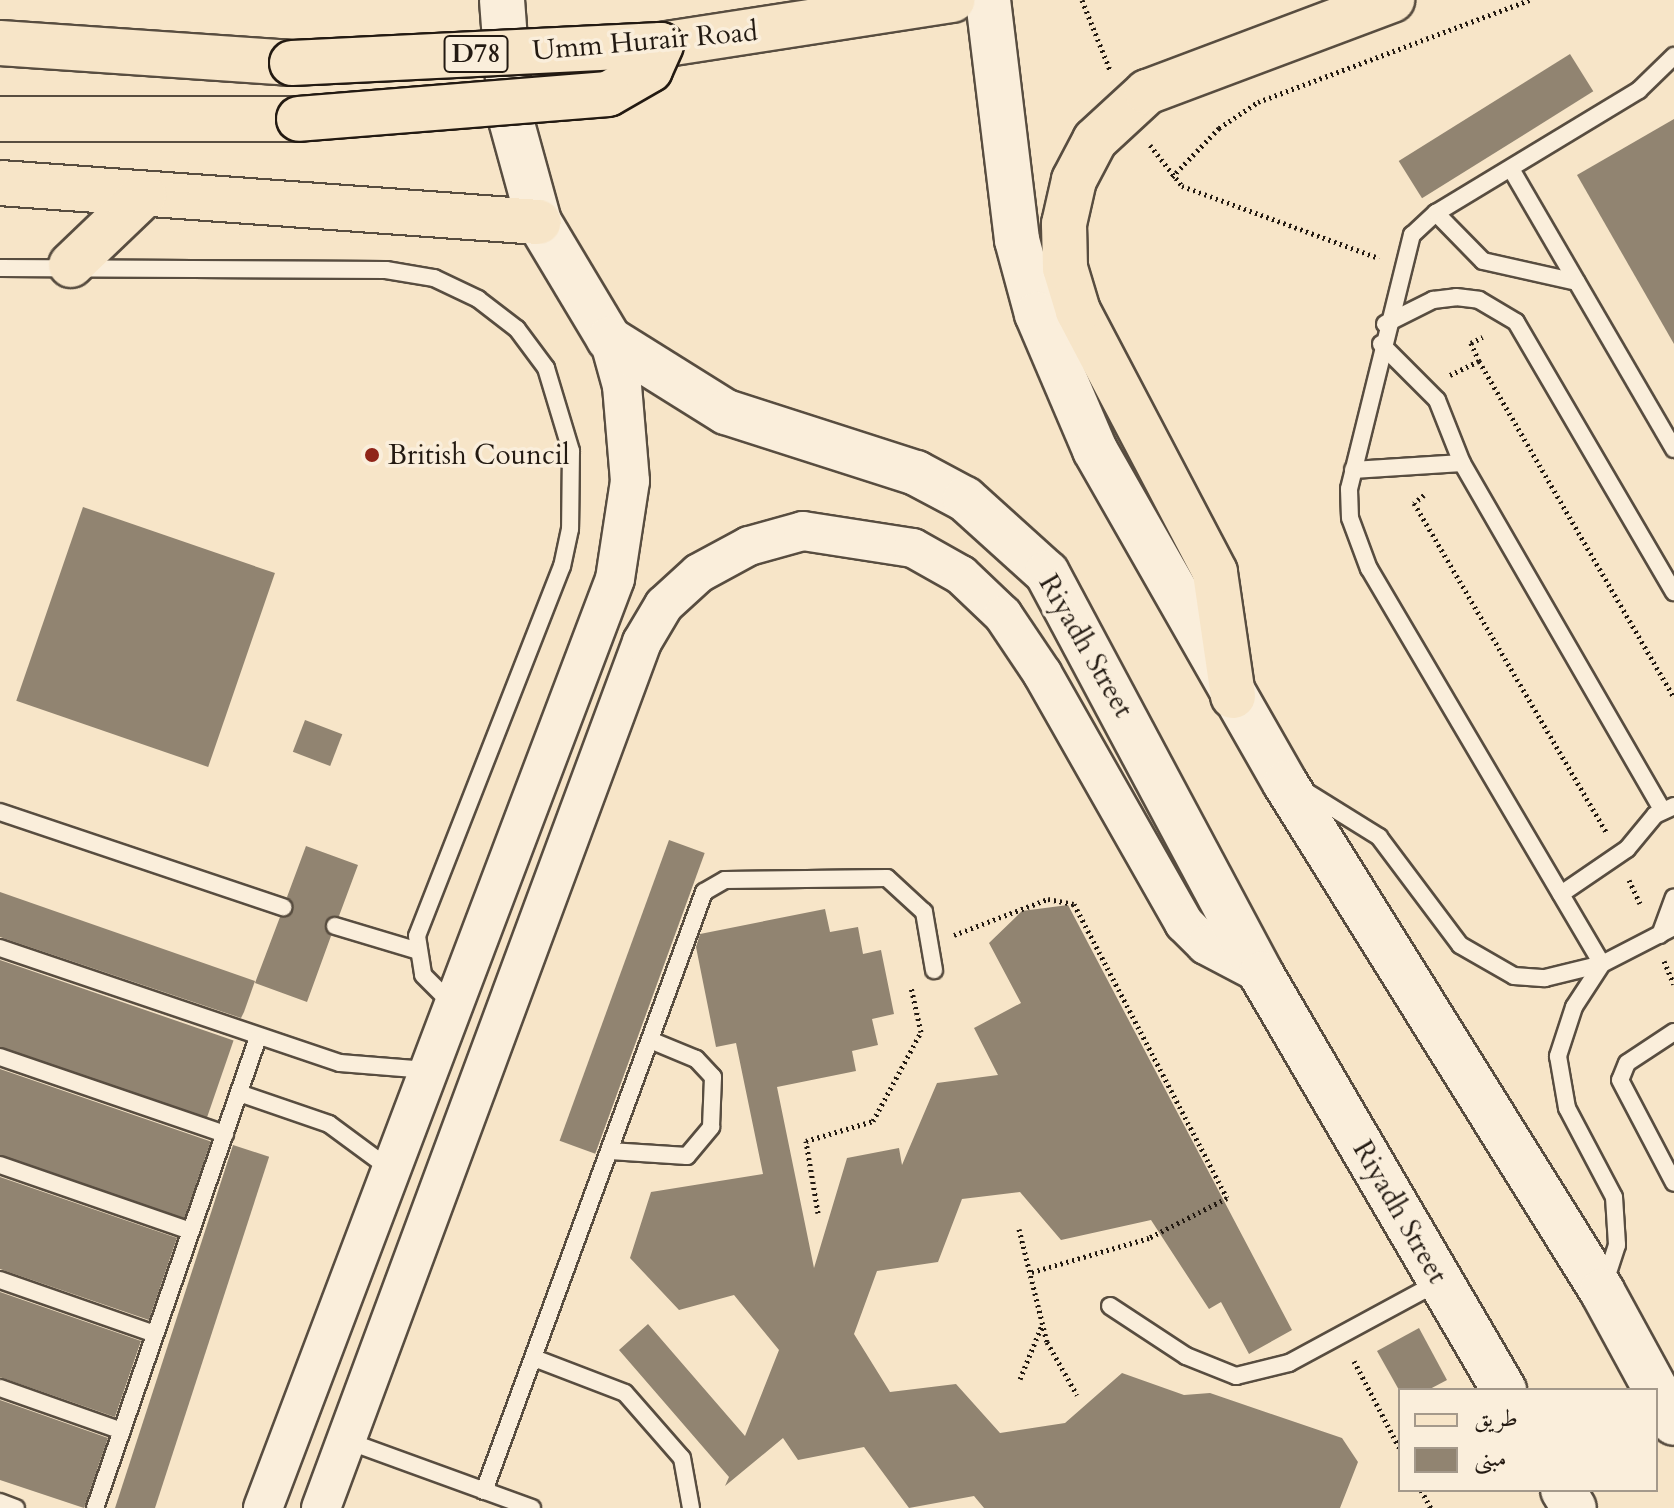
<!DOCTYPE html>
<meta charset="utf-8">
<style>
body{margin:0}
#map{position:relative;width:1674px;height:1508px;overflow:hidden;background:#f7e5c8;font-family:Cardo,Amiri,serif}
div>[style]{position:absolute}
.building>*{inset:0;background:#918471;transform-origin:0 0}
.path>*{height:5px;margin-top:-2.5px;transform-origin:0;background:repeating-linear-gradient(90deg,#231a12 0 2px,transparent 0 6px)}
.roads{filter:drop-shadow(2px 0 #584d40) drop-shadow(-2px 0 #584d40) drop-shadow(0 2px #584d40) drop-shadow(0 -2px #584d40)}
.service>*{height:16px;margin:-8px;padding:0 8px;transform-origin:8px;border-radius:8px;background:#faeedb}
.tertiary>*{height:38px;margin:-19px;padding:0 19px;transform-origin:19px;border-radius:19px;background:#faeedb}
.secondary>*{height:44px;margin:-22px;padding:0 22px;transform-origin:22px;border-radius:22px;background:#faeedb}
.primary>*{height:44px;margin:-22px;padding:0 22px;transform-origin:22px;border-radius:22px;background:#f7e5c8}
.bridges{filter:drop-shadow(2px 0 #231a12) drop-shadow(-2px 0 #231a12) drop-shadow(0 2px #231a12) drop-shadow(0 -2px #231a12)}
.primary-bridge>*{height:44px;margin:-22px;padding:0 22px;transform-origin:22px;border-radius:22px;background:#f7e5c8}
.dots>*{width:22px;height:22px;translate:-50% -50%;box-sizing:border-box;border:4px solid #faeedb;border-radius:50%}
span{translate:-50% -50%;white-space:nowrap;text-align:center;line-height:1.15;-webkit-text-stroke:7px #faeedb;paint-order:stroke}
.shield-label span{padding:2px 6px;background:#faeedb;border:2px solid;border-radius:6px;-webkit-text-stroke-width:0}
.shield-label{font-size:26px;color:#231a12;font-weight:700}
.street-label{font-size:28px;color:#231a12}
.poi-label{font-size:28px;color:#231a12}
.left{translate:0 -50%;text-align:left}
.legend{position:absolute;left:1398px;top:1388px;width:260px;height:104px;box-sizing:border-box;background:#faeedb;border:2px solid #a4998b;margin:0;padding:10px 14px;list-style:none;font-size:24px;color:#231a12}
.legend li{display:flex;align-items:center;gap:16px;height:40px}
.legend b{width:40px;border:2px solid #a4998b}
</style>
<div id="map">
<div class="building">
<i style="left:1570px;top:54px;width:44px;height:202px;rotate:58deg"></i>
<i style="clip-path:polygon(1674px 119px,1674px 344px,1577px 175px)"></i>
<i style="left:83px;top:507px;width:203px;height:205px;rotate:19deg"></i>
<i style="left:305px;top:720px;width:40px;height:34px;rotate:21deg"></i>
<i style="left:669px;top:840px;width:38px;height:320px;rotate:20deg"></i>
<i style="clip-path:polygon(306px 846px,358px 865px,339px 916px,325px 922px,331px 936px,307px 1002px,255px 983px,280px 917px,293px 911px,287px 897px)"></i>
<i style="clip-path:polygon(0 892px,255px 981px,244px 1012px,241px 1018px,0 937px)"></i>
<i style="clip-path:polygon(1068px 905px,1292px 1330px,1249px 1354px,1221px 1302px,1209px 1309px,1151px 1220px,1061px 1240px,1020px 1192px,962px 1199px,938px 1262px,877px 1271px,854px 1334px,890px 1392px,956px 1384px,1000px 1433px,1065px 1423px,1122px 1373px,1184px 1395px,1210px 1393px,1342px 1438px,1358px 1462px,1340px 1508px,984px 1508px,974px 1496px,909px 1508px,864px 1447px,798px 1460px,783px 1438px,725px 1486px,729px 1477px,619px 1350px,648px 1324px,745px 1436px,779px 1350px,734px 1295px,679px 1310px,630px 1258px,651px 1192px,763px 1174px,736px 1043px,716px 1047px,696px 947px,700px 934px,825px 909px,830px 932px,858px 927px,863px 954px,881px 950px,894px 1014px,872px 1019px,878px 1045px,852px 1051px,856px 1071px,777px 1087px,814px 1268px,847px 1158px,899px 1148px,902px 1165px,937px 1083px,998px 1075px,974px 1028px,1021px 1003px,989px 943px,1022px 911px)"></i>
<i style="left:0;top:960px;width:247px;height:86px;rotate:19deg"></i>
<i style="left:0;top:1069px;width:223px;height:85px;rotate:19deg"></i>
<i style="left:233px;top:1145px;width:38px;height:384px;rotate:18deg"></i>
<i style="clip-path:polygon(0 1177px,177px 1238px,149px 1320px,0 1269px)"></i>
<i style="clip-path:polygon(0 1292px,141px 1341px,115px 1417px,0 1377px)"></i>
<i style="clip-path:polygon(1419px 1328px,1447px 1380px,1428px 1390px,1399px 1390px,1377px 1351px)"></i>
<i style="clip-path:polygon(0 1400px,108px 1438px,84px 1508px,0 1480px)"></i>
</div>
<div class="path">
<i style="left:1082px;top:0;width:75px;rotate:68.2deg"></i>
<i style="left:1150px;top:145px;width:52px;rotate:52deg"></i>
<i style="left:1182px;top:186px;width:210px;rotate:20.1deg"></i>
<i style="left:1172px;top:177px;width:68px;rotate:-46.2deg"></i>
<i style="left:1219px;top:128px;width:47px;rotate:-33.7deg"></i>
<i style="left:1258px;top:102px;width:290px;rotate:-20.6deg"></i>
<i style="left:1479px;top:361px;width:388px;rotate:59.9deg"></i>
<i style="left:1450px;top:375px;width:32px;rotate:-26deg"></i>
<i style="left:1479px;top:361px;width:20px;rotate:-114deg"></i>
<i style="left:1471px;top:343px;width:13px;rotate:-27deg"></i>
<i style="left:1424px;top:495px;width:13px;rotate:141deg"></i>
<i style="left:1414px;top:503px;width:381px;rotate:59.7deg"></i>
<i style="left:1629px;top:880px;width:26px;rotate:65deg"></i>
<i style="left:954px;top:935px;width:101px;rotate:-21deg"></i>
<i style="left:1048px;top:899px;width:26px;rotate:11deg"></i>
<i style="left:1074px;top:904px;width:331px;rotate:62.5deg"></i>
<i style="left:1227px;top:1198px;width:88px;rotate:152.9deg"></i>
<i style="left:1149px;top:1238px;width:122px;rotate:163.8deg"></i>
<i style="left:1664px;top:961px;width:25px;rotate:67deg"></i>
<i style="left:818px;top:1213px;width:73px;rotate:-99.5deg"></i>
<i style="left:806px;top:1141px;width:70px;rotate:-16.6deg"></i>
<i style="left:873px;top:1121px;width:101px;rotate:-61.7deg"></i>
<i style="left:921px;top:1032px;width:46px;rotate:-102.5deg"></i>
<i style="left:1019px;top:1229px;width:116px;rotate:76.1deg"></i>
<i style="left:1047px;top:1342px;width:61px;rotate:60.5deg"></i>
<i style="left:1354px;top:1361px;width:99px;rotate:62.4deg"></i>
<i style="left:1020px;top:1379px;width:58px;rotate:-67.8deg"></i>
<i style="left:1421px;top:1490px;width:21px;rotate:61deg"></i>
</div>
<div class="roads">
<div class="service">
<i style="left:1511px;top:169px;width:324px;rotate:59.8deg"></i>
<i style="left:1436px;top:213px;width:67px;rotate:45.6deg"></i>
<i style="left:1483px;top:261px;width:96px;rotate:12.6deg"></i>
<i style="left:0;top:268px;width:386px;rotate:0.3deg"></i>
<i style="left:386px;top:270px;width:49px;rotate:9.5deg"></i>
<i style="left:434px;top:278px;width:49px;rotate:25.5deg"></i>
<i style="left:478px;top:299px;width:49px;rotate:37.6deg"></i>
<i style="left:517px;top:329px;width:49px;rotate:53.4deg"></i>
<i style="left:546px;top:368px;width:87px;rotate:73.2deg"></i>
<i style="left:571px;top:451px;width:78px;rotate:90.7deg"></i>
<i style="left:570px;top:529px;width:38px;rotate:102deg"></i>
<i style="left:562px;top:566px;width:397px;rotate:111.4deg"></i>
<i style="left:417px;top:936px;width:39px;rotate:81deg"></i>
<i style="left:423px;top:975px;width:41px;rotate:45deg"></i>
<i style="left:1385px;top:324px;width:54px;rotate:-26.6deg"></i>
<i style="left:1433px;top:300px;width:23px;rotate:-7deg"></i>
<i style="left:1456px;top:297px;width:23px;rotate:7deg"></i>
<i style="left:1479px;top:300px;width:43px;rotate:30.7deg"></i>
<i style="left:1516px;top:322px;width:313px;rotate:59.7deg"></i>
<i style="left:1381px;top:344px;width:79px;rotate:45deg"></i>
<i style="left:1437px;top:400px;width:68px;rotate:68.4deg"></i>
<i style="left:1462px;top:463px;width:400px;rotate:60deg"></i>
<i style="left:1353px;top:470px;width:109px;rotate:-3.7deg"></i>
<i style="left:1302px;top:789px;width:91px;rotate:31.9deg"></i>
<i style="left:1379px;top:837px;width:135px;rotate:53.1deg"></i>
<i style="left:1460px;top:945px;width:62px;rotate:29.9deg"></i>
<i style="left:1514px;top:976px;width:31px;rotate:4deg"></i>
<i style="left:1545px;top:978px;width:59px;rotate:-13.8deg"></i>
<i style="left:1602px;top:964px;width:81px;rotate:-27.2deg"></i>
<i style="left:0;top:812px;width:299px;rotate:18.6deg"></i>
<i style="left:1561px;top:894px;width:80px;rotate:-34.3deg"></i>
<i style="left:1627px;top:849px;width:44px;rotate:-50.5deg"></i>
<i style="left:1655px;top:815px;width:21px;rotate:-25deg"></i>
<i style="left:335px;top:926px;width:84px;rotate:16.7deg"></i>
<i style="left:1660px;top:935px;width:40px;rotate:-69.8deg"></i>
<i style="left:0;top:948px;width:359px;rotate:18.7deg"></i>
<i style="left:340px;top:1063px;width:87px;rotate:4.6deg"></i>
<i style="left:1602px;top:964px;width:459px;rotate:-120.5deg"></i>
<i style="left:1369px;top:569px;width:54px;rotate:-110.4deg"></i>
<i style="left:1350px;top:518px;width:29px;rotate:-92deg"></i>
<i style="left:1349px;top:489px;width:262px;rotate:-76.1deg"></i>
<i style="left:1412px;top:235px;width:33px;rotate:-43deg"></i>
<i style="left:1436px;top:213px;width:237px;rotate:-31.2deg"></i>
<i style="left:1639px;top:90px;width:49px;rotate:-44.2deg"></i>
<i style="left:1602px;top:964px;width:51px;rotate:123.1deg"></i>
<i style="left:1574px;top:1007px;width:52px;rotate:108.1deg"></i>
<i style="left:1558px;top:1056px;width:53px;rotate:80.2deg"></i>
<i style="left:1567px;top:1108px;width:101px;rotate:62.2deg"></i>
<i style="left:1614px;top:1197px;width:48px;rotate:86.4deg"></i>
<i style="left:1617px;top:1245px;width:40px;rotate:108deg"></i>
<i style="left:1674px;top:1032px;width:56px;rotate:146.6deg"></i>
<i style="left:1627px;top:1063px;width:18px;rotate:112deg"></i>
<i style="left:1620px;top:1080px;width:116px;rotate:62.3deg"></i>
<i style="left:0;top:1057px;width:238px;rotate:18.9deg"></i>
<i style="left:239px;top:1093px;width:95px;rotate:19deg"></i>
<i style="left:329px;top:1124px;width:76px;rotate:36.4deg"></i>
<i style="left:610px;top:1151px;width:77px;rotate:3.7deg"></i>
<i style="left:687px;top:1156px;width:38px;rotate:-50deg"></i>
<i style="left:711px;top:1127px;width:50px;rotate:-87.7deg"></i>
<i style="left:713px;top:1077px;width:25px;rotate:-133deg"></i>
<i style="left:696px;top:1059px;width:50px;rotate:-157.6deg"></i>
<i style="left:0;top:1165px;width:202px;rotate:19.1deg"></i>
<i style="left:0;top:1280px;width:164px;rotate:19.2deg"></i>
<i style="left:1110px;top:1306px;width:91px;rotate:33.3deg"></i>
<i style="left:1186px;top:1356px;width:54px;rotate:21.8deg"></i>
<i style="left:1236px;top:1376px;width:55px;rotate:-13.8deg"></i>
<i style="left:1289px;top:1363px;width:170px;rotate:-28.4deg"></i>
<i style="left:534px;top:1358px;width:97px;rotate:21deg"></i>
<i style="left:625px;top:1393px;width:86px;rotate:48.8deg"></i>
<i style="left:682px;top:1458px;width:51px;rotate:79.8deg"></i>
<i style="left:0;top:1388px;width:129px;rotate:19.4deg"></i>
<i style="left:345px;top:1440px;width:199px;rotate:20deg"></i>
<i style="left:484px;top:1491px;width:638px;rotate:-69.83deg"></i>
<i style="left:704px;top:892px;width:24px;rotate:-30deg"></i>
<i style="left:725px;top:880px;width:162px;rotate:-0.7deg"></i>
<i style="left:887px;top:878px;width:50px;rotate:42.6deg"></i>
<i style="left:924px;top:912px;width:59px;rotate:80.2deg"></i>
<i style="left:0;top:1502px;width:17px;rotate:21deg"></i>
<i style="left:95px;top:1508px;width:497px;rotate:-70.9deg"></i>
</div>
<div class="tertiary">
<i style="left:263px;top:1508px;width:993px;rotate:-69.25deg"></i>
<i style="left:615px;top:579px;width:99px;rotate:-81.3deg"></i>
<i style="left:630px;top:481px;width:95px;rotate:-94.8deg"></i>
<i style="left:622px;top:386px;width:49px;rotate:-105.5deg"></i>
<i style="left:321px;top:1508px;width:924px;rotate:-69.66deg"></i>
<i style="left:642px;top:642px;width:43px;rotate:-59.3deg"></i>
<i style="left:664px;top:605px;width:47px;rotate:-42.4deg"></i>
<i style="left:699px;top:573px;width:57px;rotate:-28.4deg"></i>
<i style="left:749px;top:546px;width:56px;rotate:-15.5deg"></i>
<i style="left:803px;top:531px;width:111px;rotate:8.8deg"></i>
<i style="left:913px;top:548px;width:55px;rotate:29.4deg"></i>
<i style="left:961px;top:575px;width:58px;rotate:43.6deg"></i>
<i style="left:1003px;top:615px;width:70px;rotate:56.1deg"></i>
<i style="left:1042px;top:673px;width:288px;rotate:60.4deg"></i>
<i style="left:1184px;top:923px;width:31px;rotate:45deg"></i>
<i style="left:1206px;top:945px;width:62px;rotate:27.8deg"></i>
</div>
<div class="secondary">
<i style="left:502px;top:0;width:120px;rotate:85.7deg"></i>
<i style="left:511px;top:120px;width:106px;rotate:74.6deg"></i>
<i style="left:539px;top:222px;width:136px;rotate:59.1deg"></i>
<i style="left:609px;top:339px;width:138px;rotate:32deg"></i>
<i style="left:726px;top:412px;width:200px;rotate:17.8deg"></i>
<i style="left:916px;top:473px;width:55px;rotate:28deg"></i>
<i style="left:965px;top:499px;width:110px;rotate:42.1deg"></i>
<i style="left:1047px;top:573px;width:455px;rotate:61.9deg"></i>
<i style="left:1261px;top:974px;width:482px;rotate:59.7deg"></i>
<i style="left:988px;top:0;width:242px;rotate:83.1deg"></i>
<i style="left:1017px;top:240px;width:77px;rotate:74.9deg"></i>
<i style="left:1037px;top:314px;width:148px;rotate:66.9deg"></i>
<i style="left:1095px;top:450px;width:383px;rotate:60.3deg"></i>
<i style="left:1285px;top:783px;width:599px;rotate:58.04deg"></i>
<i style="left:1602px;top:1291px;width:150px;rotate:61.4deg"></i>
<i style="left:1563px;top:1490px;width:21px;rotate:59deg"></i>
</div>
<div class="primary">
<i style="left:0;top:43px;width:293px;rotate:3.9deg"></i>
<i style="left:661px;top:45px;width:295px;rotate:-8.8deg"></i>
<i style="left:0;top:119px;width:299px"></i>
<i style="left:0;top:183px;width:540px;rotate:4.14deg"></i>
<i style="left:71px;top:265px;width:101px;rotate:-43.8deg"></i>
<i style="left:1233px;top:696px;width:125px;rotate:-98.3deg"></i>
<i style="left:1215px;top:572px;width:295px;rotate:-117.7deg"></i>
<i style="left:1078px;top:311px;width:45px;rotate:-106.8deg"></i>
<i style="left:1065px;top:268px;width:44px;rotate:-91.3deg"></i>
<i style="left:1064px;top:224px;width:45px;rotate:-77.2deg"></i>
<i style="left:1074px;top:180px;width:45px;rotate:-62.3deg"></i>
<i style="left:1095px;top:140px;width:71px;rotate:-42.7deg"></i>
<i style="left:1147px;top:92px;width:262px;rotate:-20.6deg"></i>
</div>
</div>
<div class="bridges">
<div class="primary-bridge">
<i style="left:292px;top:63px;width:369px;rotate:-2.8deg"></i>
<i style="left:661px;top:45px;width:27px;rotate:114deg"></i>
<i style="left:650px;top:70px;width:48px;rotate:150.3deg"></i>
<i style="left:608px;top:94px;width:310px;rotate:175.4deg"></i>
</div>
</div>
<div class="dots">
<i style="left:372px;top:455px;background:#8f2418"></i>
</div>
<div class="shield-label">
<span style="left:476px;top:54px">D78</span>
</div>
<div class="street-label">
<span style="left:645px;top:41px;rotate:-5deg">Umm Hurair Road</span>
<span style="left:1086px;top:646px;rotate:60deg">Riyadh Street</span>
<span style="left:1400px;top:1212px;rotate:60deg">Riyadh Street</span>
</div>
<div class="poi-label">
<span class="left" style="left:388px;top:455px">British Council</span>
</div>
<ul class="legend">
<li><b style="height:10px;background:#f7e5c8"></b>طريق</li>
<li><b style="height:22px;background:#918471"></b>مبنى</li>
</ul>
</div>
